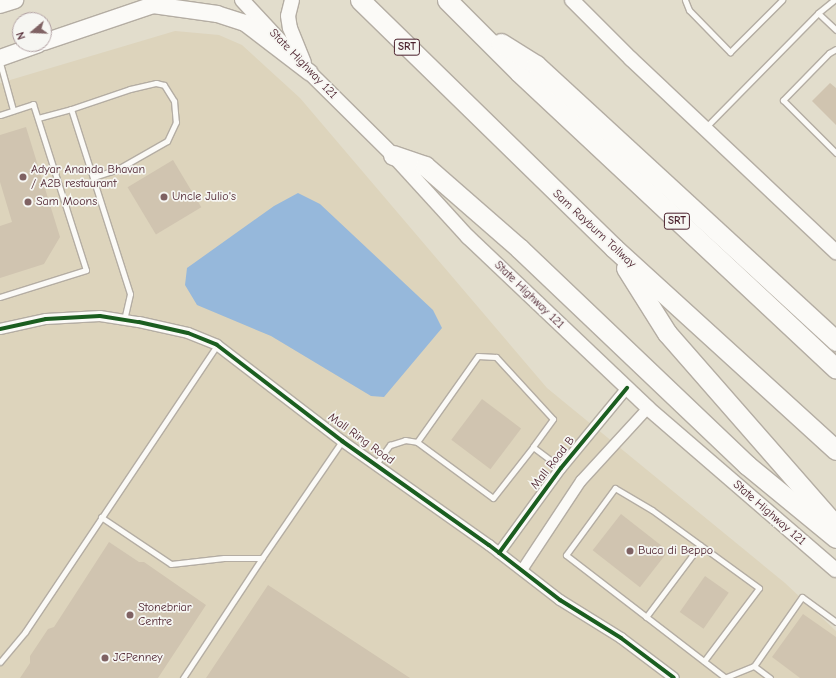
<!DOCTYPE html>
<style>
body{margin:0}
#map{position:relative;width:836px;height:678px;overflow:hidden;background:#e2ddcc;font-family:"Comic Neue",sans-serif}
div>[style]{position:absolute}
.built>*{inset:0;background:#ddd4bc}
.water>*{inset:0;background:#96b8db}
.building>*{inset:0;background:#d0c4b0;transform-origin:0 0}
.roads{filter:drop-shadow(1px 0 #b4ada3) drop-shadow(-1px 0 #b4ada3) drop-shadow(0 1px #b4ada3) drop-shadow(0 -1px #b4ada3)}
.service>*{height:5px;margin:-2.5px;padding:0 2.5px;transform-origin:2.5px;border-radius:2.5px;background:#fbfaf7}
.minor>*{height:10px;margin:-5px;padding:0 5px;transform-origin:5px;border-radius:5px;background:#fbfaf7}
.secondary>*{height:14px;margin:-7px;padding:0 7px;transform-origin:7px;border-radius:7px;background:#fbfaf7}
.primary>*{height:16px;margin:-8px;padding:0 8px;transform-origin:8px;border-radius:8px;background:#fbfaf7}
.motorway>*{height:19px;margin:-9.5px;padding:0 9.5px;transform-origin:9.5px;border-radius:9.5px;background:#fbfaf7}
.cycleway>*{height:4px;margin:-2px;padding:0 2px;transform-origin:2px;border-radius:2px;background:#1b5e20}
.dots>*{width:11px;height:11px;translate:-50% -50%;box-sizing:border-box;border:2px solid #f6f6f2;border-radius:50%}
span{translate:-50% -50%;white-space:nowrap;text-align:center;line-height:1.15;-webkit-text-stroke:3.5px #f6f6f2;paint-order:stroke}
.shield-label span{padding:1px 3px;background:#f6f6f2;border:1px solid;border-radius:3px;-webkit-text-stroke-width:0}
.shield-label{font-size:11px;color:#4a1f2b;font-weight:700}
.street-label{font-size:12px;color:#4a1f2b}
.poi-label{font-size:12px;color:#4a1f2b}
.left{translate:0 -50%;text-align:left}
.north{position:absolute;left:12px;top:12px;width:40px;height:40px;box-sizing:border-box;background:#f6f6f2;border:1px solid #b1a0a2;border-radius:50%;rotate:251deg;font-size:11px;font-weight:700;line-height:16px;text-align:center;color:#4a1f2b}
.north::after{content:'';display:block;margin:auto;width:14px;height:18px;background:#7f6263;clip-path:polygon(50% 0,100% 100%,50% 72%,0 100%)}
</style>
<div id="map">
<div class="built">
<i style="clip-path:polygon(175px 31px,219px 35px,242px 45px,300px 98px,547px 388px,785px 583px,836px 631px,836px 678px,0 678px,0 83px)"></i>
</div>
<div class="water">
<i style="clip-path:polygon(298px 193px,320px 204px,433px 310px,442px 328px,384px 397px,371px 396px,271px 336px,197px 305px,185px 285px,187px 268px,274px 206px)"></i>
</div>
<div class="building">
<i style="clip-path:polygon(830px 83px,836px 88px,836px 125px,812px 101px)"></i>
<i style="clip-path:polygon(26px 127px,60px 237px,44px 264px,0 278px,0 226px,12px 222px,0 182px,0 135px)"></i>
<i style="left:173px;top:160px;width:55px;height:53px;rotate:59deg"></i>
<i style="left:482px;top:399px;width:49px;height:51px;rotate:37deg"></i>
<i style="left:621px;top:514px;width:60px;height:46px;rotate:38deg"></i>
<i style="clip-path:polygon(109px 542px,139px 562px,144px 562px,206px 605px,158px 678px,20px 678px,30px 663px,30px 656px,48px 629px,54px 627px)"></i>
<i style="left:705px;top:576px;width:29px;height:44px;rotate:35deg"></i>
<i style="clip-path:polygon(268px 585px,410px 678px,206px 678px)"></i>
<i style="clip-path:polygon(803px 614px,836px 637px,836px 678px,800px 678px,772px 657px)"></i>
</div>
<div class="roads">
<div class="service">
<i style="left:685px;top:0;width:11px;rotate:68deg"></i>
<i style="left:689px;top:10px;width:59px;rotate:45.7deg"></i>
<i style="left:730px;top:52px;width:74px;rotate:-45deg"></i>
<i style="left:818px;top:13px;width:25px;rotate:43deg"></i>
<i style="left:836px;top:49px;width:8px;rotate:150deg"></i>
<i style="left:829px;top:53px;width:66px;rotate:134.4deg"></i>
<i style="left:783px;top:100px;width:75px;rotate:45deg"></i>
<i style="left:0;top:63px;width:49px;rotate:74.5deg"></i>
<i style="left:71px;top:109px;width:62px;rotate:-18.7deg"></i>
<i style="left:130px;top:89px;width:27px;rotate:-13deg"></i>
<i style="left:156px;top:83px;width:8px;rotate:14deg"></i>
<i style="left:164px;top:85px;width:19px;rotate:58deg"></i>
<i style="left:174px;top:101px;width:21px;rotate:85deg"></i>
<i style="left:176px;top:122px;width:21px;rotate:115deg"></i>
<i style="left:167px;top:141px;width:56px;rotate:150.3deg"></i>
<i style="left:118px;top:169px;width:26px;rotate:162deg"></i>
<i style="left:0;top:115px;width:35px;rotate:-18deg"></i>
<i style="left:33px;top:104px;width:174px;rotate:72.3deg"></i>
<i style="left:86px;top:270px;width:90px;rotate:162.6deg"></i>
<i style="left:38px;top:118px;width:34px;rotate:-15deg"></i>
<i style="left:71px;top:109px;width:194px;rotate:72.3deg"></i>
<i style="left:130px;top:294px;width:26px;rotate:103deg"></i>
<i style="left:706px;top:127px;width:160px;rotate:-45.5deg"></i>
<i style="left:818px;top:13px;width:21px;rotate:-39deg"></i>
<i style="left:417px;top:442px;width:105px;rotate:-54.7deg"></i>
<i style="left:478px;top:356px;width:18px;rotate:3deg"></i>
<i style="left:496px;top:357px;width:84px;rotate:47.4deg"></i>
<i style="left:553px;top:419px;width:34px;rotate:126deg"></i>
<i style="left:533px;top:447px;width:35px;rotate:37deg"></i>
<i style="left:376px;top:464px;width:24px;rotate:-54deg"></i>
<i style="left:390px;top:445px;width:16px;rotate:-18deg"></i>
<i style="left:405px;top:440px;width:12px;rotate:9deg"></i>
<i style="left:417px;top:442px;width:94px;rotate:36.4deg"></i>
<i style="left:493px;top:498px;width:65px;rotate:-51.9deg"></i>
<i style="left:101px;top:517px;width:84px;rotate:33.9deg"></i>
<i style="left:171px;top:564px;width:53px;rotate:-6.5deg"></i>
<i style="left:224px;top:558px;width:38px"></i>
<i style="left:262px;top:558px;width:142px;rotate:-55.6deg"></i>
<i style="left:646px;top:617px;width:90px;rotate:-53.1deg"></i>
<i style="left:704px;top:661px;width:91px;rotate:-53deg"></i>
<i style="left:759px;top:588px;width:132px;rotate:-143.9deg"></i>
<i style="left:652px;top:510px;width:43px;rotate:-149.3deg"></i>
<i style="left:615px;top:488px;width:83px;rotate:126.2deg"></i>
<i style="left:566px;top:555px;width:202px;rotate:37.6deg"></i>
<i style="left:0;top:662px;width:39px;rotate:-50deg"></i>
<i style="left:25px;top:632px;width:345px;rotate:-56.2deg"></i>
<i style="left:754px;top:666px;width:20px;rotate:37deg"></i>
<i style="left:183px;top:678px;width:144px;rotate:-56.6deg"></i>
<i style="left:724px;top:678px;width:32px;rotate:-22deg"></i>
<i style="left:754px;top:666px;width:84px;rotate:-55.2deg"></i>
<i style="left:802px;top:597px;width:42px;rotate:36.3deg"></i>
</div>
<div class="minor">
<i style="left:0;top:329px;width:47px;rotate:-12.3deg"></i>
<i style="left:46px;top:319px;width:54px;rotate:-3.2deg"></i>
<i style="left:100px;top:316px;width:39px;rotate:9deg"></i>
<i style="left:139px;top:322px;width:50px;rotate:12.7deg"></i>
<i style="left:188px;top:333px;width:31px;rotate:22deg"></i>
<i style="left:217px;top:345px;width:158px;rotate:37.5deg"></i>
<i style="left:342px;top:441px;width:180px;rotate:35.3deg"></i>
<i style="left:489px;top:545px;width:90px;rotate:37.8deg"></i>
<i style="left:560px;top:600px;width:72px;rotate:31.9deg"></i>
<i style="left:621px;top:638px;width:66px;rotate:37deg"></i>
<i style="left:499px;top:553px;width:105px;rotate:-53.9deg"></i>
<i style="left:561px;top:468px;width:104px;rotate:-50.5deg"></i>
<i style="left:522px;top:570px;width:107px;rotate:-56.5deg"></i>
<i style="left:581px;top:481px;width:99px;rotate:-47.5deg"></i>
</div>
<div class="secondary">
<i style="left:242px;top:0;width:98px;rotate:47.1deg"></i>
<i style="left:309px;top:72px;width:118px;rotate:44.7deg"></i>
<i style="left:393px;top:155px;width:111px;rotate:47.6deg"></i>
<i style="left:468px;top:237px;width:248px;rotate:43.5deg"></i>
<i style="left:648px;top:408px;width:248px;rotate:40.8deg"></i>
<i style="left:292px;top:0;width:16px;rotate:104deg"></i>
<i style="left:288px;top:16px;width:12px;rotate:81deg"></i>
<i style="left:290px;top:28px;width:37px;rotate:68deg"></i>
<i style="left:572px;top:0;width:83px;rotate:45deg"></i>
<i style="left:631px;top:59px;width:282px;rotate:43.3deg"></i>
</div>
<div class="primary">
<i style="left:0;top:5px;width:16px;rotate:-18deg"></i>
<i style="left:153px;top:5px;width:65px;rotate:8deg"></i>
<i style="left:217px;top:14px;width:29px;rotate:18deg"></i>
<i style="left:245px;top:23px;width:81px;rotate:37.4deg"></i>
<i style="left:44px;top:42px;width:125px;rotate:-18.7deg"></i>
<i style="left:0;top:58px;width:41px;rotate:-19.7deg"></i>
</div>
<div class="motorway">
<i style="left:360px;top:0;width:355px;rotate:44.3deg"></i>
<i style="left:614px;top:248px;width:300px;rotate:42.3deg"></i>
<i style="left:447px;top:0;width:102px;rotate:45deg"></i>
<i style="left:519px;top:72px;width:434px;rotate:43.1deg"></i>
<i style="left:501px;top:43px;width:41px;rotate:32.2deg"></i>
<i style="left:536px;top:65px;width:408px;rotate:42.6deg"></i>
<i style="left:393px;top:155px;width:34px;rotate:19deg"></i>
<i style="left:425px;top:166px;width:125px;rotate:41.1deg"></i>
<i style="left:519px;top:248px;width:315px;rotate:43.6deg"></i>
<i style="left:747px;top:465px;width:115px;rotate:39.4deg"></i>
<i style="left:626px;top:268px;width:77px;rotate:57.8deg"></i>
<i style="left:667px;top:333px;width:257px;rotate:48.8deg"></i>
</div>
</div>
<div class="cycleway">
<i style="left:0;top:329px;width:47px;rotate:-12.3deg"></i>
<i style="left:46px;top:319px;width:54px;rotate:-3.2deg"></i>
<i style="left:100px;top:316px;width:39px;rotate:9deg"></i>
<i style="left:139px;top:322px;width:50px;rotate:12.7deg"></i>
<i style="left:188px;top:333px;width:31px;rotate:22deg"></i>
<i style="left:217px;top:345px;width:158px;rotate:37.5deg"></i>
<i style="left:342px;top:441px;width:180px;rotate:35.3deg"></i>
<i style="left:489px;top:545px;width:90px;rotate:37.8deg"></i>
<i style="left:560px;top:600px;width:72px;rotate:31.9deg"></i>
<i style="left:621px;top:638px;width:66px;rotate:37deg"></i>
<i style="left:499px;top:553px;width:105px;rotate:-53.9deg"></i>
<i style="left:561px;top:468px;width:104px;rotate:-50.5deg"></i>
</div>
<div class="dots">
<i style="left:23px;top:177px;background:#7f6263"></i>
<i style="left:164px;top:197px;background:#7f6263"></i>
<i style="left:28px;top:202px;background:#7f6263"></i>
<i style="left:630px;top:551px;background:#7f6263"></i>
<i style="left:130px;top:615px;background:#7f6263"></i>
<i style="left:105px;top:658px;background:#7f6263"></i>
</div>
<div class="shield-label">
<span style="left:407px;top:47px">SRT</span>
<span style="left:677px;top:221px">SRT</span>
</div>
<div class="street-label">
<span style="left:303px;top:64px;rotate:46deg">State Highway 121</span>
<span style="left:594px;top:229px;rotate:43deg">Sam Rayburn Tollway</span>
<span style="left:529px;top:295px;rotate:44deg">State Highway 121</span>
<span style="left:361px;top:439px;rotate:36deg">Mall Ring Road</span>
<span style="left:553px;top:463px;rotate:-52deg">Mall Road B</span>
<span style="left:769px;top:513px;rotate:41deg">State Highway 121</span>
</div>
<div class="poi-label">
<span class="left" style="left:31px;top:177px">Adyar Ananda Bhavan<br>/ A2B restaurant</span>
<span class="left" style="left:172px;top:197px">Uncle Julio's</span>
<span class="left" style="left:36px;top:202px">Sam Moons</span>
<span class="left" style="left:638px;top:551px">Buca di Beppo</span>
<span class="left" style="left:138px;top:615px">Stonebriar<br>Centre</span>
<span class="left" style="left:113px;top:658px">JCPenney</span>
</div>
<div class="north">N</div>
</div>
